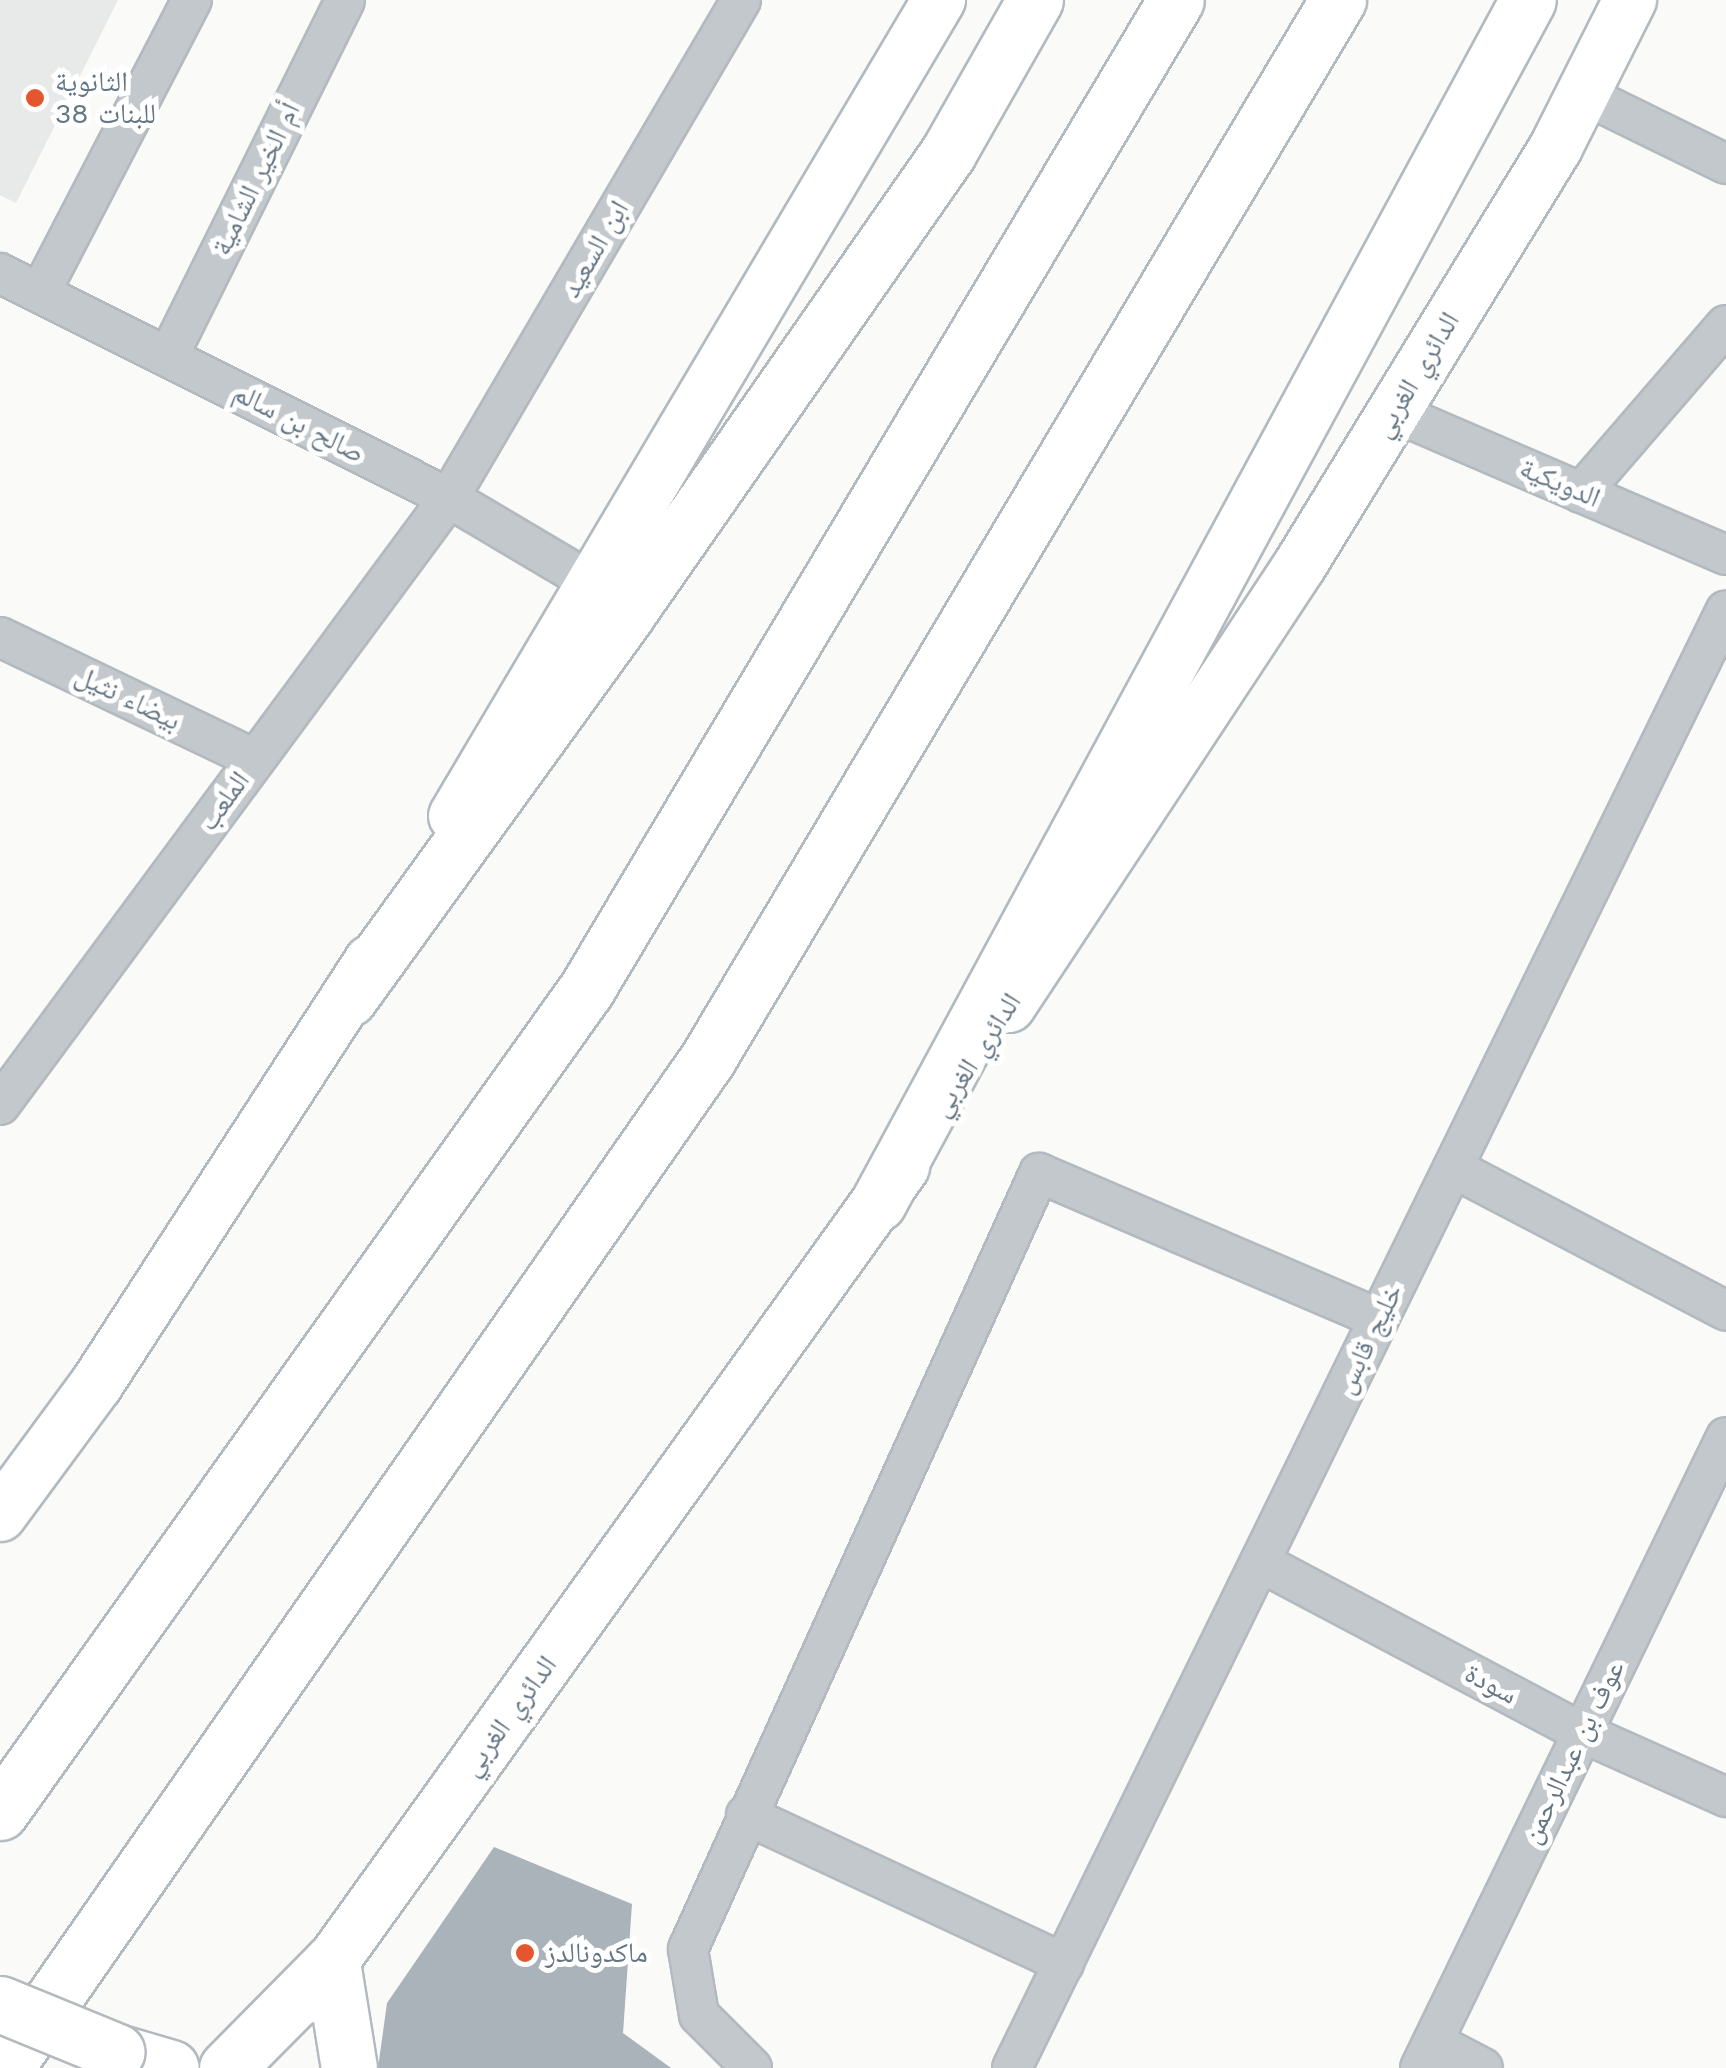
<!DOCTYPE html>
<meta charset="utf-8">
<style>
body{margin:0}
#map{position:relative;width:1726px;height:2068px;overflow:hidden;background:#fafaf8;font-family:"Work Sans","Noto Naskh Arabic",sans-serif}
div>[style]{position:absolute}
.built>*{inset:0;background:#e8e9e9}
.building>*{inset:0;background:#aab3b9}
.roads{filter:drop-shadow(2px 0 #b3babf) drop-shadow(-2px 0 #b3babf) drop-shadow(0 2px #b3babf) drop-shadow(0 -2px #b3babf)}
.street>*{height:38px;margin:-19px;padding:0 19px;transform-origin:19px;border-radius:19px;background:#c3c8cc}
.secondary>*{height:52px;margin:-26px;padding:0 26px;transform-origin:26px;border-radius:26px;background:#fff}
.primary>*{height:55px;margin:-27.5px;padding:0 27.5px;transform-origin:27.5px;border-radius:27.5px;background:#fff}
.highway>*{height:55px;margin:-27.5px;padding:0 27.5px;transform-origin:27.5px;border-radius:27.5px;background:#fff}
.bridges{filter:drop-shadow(2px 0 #b5babe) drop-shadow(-2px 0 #b5babe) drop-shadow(0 2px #b5babe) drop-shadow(0 -2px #b5babe)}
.primary-bridge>*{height:55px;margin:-27.5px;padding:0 27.5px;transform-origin:27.5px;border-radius:27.5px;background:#fff}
.dots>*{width:28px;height:28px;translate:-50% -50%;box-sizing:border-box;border:5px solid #fff;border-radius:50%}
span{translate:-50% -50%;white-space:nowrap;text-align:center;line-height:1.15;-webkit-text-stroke:10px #fff;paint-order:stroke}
.poi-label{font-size:28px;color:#657683}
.left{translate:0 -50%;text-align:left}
.street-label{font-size:28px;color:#657683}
</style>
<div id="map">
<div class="built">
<i style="clip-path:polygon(0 0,118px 0,16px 203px,0 195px)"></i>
</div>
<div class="building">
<i style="clip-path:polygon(494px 1847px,632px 1904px,623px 2033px,671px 2068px,378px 2068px,387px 2003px)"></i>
</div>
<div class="roads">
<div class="street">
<i style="left:1583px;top:94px;width:159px;rotate:26.1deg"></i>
<i style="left:0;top:273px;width:502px;rotate:26.62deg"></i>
<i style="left:449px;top:498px;width:166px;rotate:30.7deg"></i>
<i style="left:40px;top:293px;width:330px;rotate:-62.6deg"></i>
<i style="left:168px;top:357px;width:398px;rotate:-63.6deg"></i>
<i style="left:1394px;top:412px;width:361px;rotate:23.3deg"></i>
<i style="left:1581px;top:493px;width:222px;rotate:-49.2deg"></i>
<i style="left:0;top:637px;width:283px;rotate:25.6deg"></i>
<i style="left:0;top:1105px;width:755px;rotate:-53.51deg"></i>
<i style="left:449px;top:498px;width:577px;rotate:-59.61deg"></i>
<i style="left:1453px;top:1168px;width:308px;rotate:27.6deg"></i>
<i style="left:1260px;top:1562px;width:365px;rotate:27.9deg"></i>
<i style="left:1583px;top:1733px;width:157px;rotate:24.1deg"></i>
<i style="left:746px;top:1815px;width:351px;rotate:25deg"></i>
<i style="left:1433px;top:2042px;width:56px;rotate:27.5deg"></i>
<i style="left:752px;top:2068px;width:75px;rotate:-135deg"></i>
<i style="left:699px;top:2015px;width:67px;rotate:-99.5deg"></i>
<i style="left:688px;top:1949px;width:852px;rotate:-65.66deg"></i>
<i style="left:1039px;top:1173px;width:370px;rotate:23.2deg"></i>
<i style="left:1012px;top:2068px;width:1623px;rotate:-63.91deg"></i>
<i style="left:1420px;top:2068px;width:701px;rotate:-64.13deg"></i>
</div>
<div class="secondary">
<i style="left:455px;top:816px;width:949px;rotate:-59.33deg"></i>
<i style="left:1009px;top:1006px;width:528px;rotate:-56.58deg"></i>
<i style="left:1300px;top:565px;width:490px;rotate:-58.5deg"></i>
<i style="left:1556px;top:147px;width:165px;rotate:-63.3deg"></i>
<i style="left:0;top:1515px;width:162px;rotate:-53.6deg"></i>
<i style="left:96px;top:1385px;width:505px;rotate:-57.03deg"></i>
<i style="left:307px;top:1997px;width:1022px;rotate:-54.32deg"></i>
</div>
<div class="primary">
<i style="left:332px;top:1962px;width:107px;rotate:80.9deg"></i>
<i style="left:117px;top:2052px;width:56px;rotate:16.5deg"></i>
<i style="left:227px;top:2068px;width:149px;rotate:-45.3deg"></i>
</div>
<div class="highway">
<i style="left:349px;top:998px;width:473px;rotate:-54.1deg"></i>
<i style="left:626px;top:615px;width:563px;rotate:-55.12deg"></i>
<i style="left:948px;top:153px;width:176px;rotate:-60.4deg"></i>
<i style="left:878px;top:1203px;width:1367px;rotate:-61.62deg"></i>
<i style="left:0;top:1812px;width:1009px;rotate:-54.52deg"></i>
<i style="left:586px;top:990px;width:1152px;rotate:-59.21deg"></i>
<i style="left:5px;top:2068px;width:1228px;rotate:-55.15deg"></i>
<i style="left:707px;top:1060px;width:1234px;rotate:-59.24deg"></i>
</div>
</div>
<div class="bridges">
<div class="primary-bridge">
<i style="left:0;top:2004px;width:126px;rotate:22.3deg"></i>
</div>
</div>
<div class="dots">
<i style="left:35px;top:98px;background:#e4572e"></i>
<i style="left:525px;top:1953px;background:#e4572e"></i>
</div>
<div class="poi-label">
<span class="left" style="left:55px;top:98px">الثانوية<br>38 للبنات</span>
<span class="left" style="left:545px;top:1953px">ماكدونالدز</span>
</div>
<div class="street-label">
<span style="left:256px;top:179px;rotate:-64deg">أم الخير الشامية</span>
<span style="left:595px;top:249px;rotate:-60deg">ابن السعيد</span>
<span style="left:1416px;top:375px;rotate:-59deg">الدائري الغربي</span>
<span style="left:299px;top:423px;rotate:27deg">صالح بن سالم</span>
<span style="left:1560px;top:483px;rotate:23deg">الدويكية</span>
<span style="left:128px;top:698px;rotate:26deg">بيضاء نثيل</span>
<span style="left:224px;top:801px;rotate:-54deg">الملعب</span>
<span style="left:976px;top:1055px;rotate:-57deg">الدائري الغربي</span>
<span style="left:1369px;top:1339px;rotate:-64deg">خليج قابس</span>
<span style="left:1491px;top:1684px;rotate:28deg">سودة</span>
<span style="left:509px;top:1716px;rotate:-54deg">الدائري الغربي</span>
<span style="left:1573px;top:1752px;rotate:-64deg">عوف بن عبدالرحمن</span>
</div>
</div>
